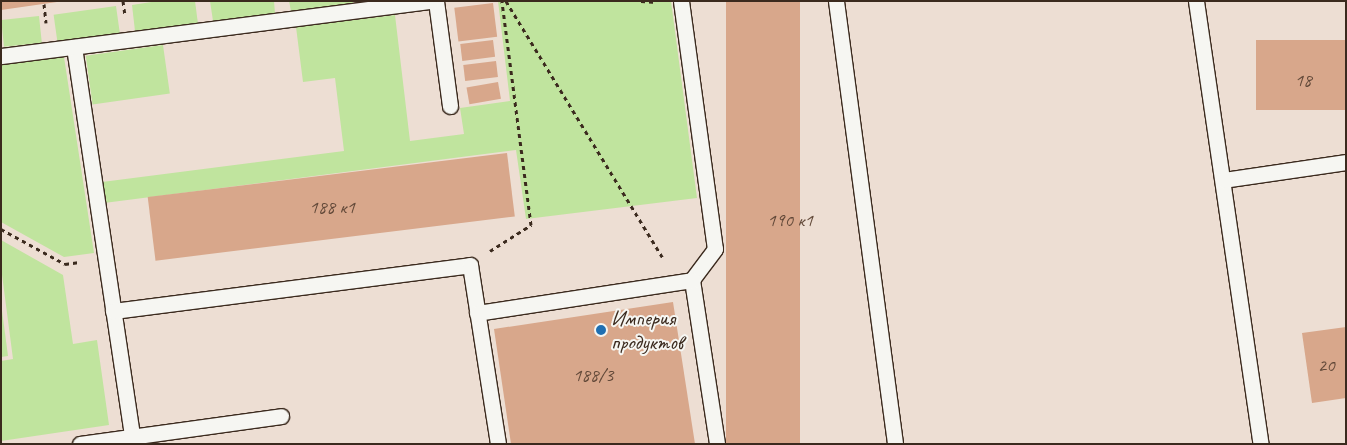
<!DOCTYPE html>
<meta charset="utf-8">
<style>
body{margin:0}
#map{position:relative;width:1347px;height:445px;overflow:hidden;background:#edded3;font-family:Caveat,sans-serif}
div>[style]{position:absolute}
.green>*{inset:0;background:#c0e49e;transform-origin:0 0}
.building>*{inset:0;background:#d8a78b;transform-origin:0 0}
.path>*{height:3px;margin-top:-1.5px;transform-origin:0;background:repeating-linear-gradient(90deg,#3b2a1e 0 4px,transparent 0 8px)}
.roads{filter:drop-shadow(1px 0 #3b2a1e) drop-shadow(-1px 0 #3b2a1e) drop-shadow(0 1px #3b2a1e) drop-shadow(0 -1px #3b2a1e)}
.lane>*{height:15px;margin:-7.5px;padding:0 7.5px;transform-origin:7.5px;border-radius:7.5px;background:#f6f6f2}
.dots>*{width:14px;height:14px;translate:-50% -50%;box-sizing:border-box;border:2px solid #f6f6f2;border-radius:50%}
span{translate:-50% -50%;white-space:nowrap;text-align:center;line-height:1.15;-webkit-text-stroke:4px #f6f6f2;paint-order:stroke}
.number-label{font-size:19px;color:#624939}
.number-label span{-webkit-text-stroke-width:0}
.poi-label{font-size:21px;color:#3b2a1e}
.left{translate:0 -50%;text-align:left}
.frame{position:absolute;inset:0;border:2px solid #3b2a1e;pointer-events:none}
</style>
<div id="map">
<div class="green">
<i style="clip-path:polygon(158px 1px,195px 1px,198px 24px,135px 31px,132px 5px)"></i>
<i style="clip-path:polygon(210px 1px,274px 1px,275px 14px,213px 21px)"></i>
<i style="clip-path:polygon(289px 1px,353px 1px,353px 4px,291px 11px)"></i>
<i style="clip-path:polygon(498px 1px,671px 1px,697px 198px,526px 219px,516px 150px,104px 203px,102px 182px,344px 151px,335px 78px,303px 82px,296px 27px,395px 15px,410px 141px,464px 134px,460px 108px,510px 101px)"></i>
<i style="left:116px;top:6px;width:28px;height:63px;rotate:82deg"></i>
<i style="left:39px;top:16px;width:27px;height:38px;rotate:84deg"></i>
<i style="left:163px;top:45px;width:49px;height:78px;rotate:82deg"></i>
<i style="clip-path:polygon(64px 57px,94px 253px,64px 257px,1px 222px,1px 65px)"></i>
<i style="clip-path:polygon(1px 240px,63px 275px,73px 344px,97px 340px,109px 425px,1px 441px,1px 361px,13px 359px,1px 267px)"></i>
<i style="clip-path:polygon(1px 303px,8px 356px,1px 357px)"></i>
</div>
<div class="building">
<i style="clip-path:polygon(1px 1px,57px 1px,57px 2px,1px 10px)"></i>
<i style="left:726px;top:1px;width:74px;height:447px"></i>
<i style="left:493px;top:3px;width:34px;height:39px;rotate:83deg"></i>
<i style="left:493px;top:40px;width:17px;height:33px;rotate:83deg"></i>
<i style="left:1346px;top:40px;width:70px;height:90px;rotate:90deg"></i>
<i style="left:496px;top:61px;width:16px;height:33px;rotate:83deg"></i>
<i style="left:498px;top:82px;width:17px;height:32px;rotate:80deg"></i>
<i style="left:507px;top:153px;width:64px;height:362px;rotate:83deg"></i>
<i style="clip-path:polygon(673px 302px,695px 444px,511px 444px,494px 329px)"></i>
<i style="clip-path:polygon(1346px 327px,1346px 398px,1312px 403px,1302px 333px)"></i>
</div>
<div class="path">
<i style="left:123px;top:1px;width:15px;rotate:82deg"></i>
<i style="left:506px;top:1px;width:300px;rotate:58.6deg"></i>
<i style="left:641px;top:1px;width:15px;rotate:4deg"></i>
<i style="left:44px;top:4px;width:19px;rotate:84deg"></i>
<i style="left:1px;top:229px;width:73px;rotate:28.7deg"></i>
<i style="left:65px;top:264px;width:15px;rotate:-8deg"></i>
<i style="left:490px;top:251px;width:49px;rotate:-32.4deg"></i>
<i style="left:531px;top:225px;width:226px;rotate:-97.4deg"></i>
</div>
<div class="roads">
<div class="lane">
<i style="left:436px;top:1px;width:106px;rotate:82.4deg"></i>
<i style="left:681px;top:1px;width:250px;rotate:82.2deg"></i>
<i style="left:715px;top:249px;width:39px;rotate:127deg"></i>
<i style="left:692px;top:280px;width:166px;rotate:81.3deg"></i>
<i style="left:836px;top:1px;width:447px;rotate:82.4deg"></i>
<i style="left:1196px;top:1px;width:448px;rotate:81.7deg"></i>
<i style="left:74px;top:47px;width:393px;rotate:81.5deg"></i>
<i style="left:1px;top:56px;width:434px;rotate:-7.3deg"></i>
<i style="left:1223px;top:180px;width:124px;rotate:-8.3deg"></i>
<i style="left:113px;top:311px;width:360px;rotate:-7.3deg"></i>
<i style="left:470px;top:265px;width:181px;rotate:81.1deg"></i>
<i style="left:477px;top:313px;width:218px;rotate:-8.7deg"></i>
<i style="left:80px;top:444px;width:203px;rotate:-7.9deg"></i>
</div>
</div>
<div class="dots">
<i style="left:601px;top:330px;background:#1f6fb2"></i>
</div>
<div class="number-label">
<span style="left:1303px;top:81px">18</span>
<span style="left:332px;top:208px">188 к1</span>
<span style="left:790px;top:221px">190 к1</span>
<span style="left:1326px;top:366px">20</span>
<span style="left:593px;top:376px">188/3</span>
</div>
<div class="poi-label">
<span class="left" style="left:611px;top:330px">Империя<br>продуктов</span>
</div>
<div class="frame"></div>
</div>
